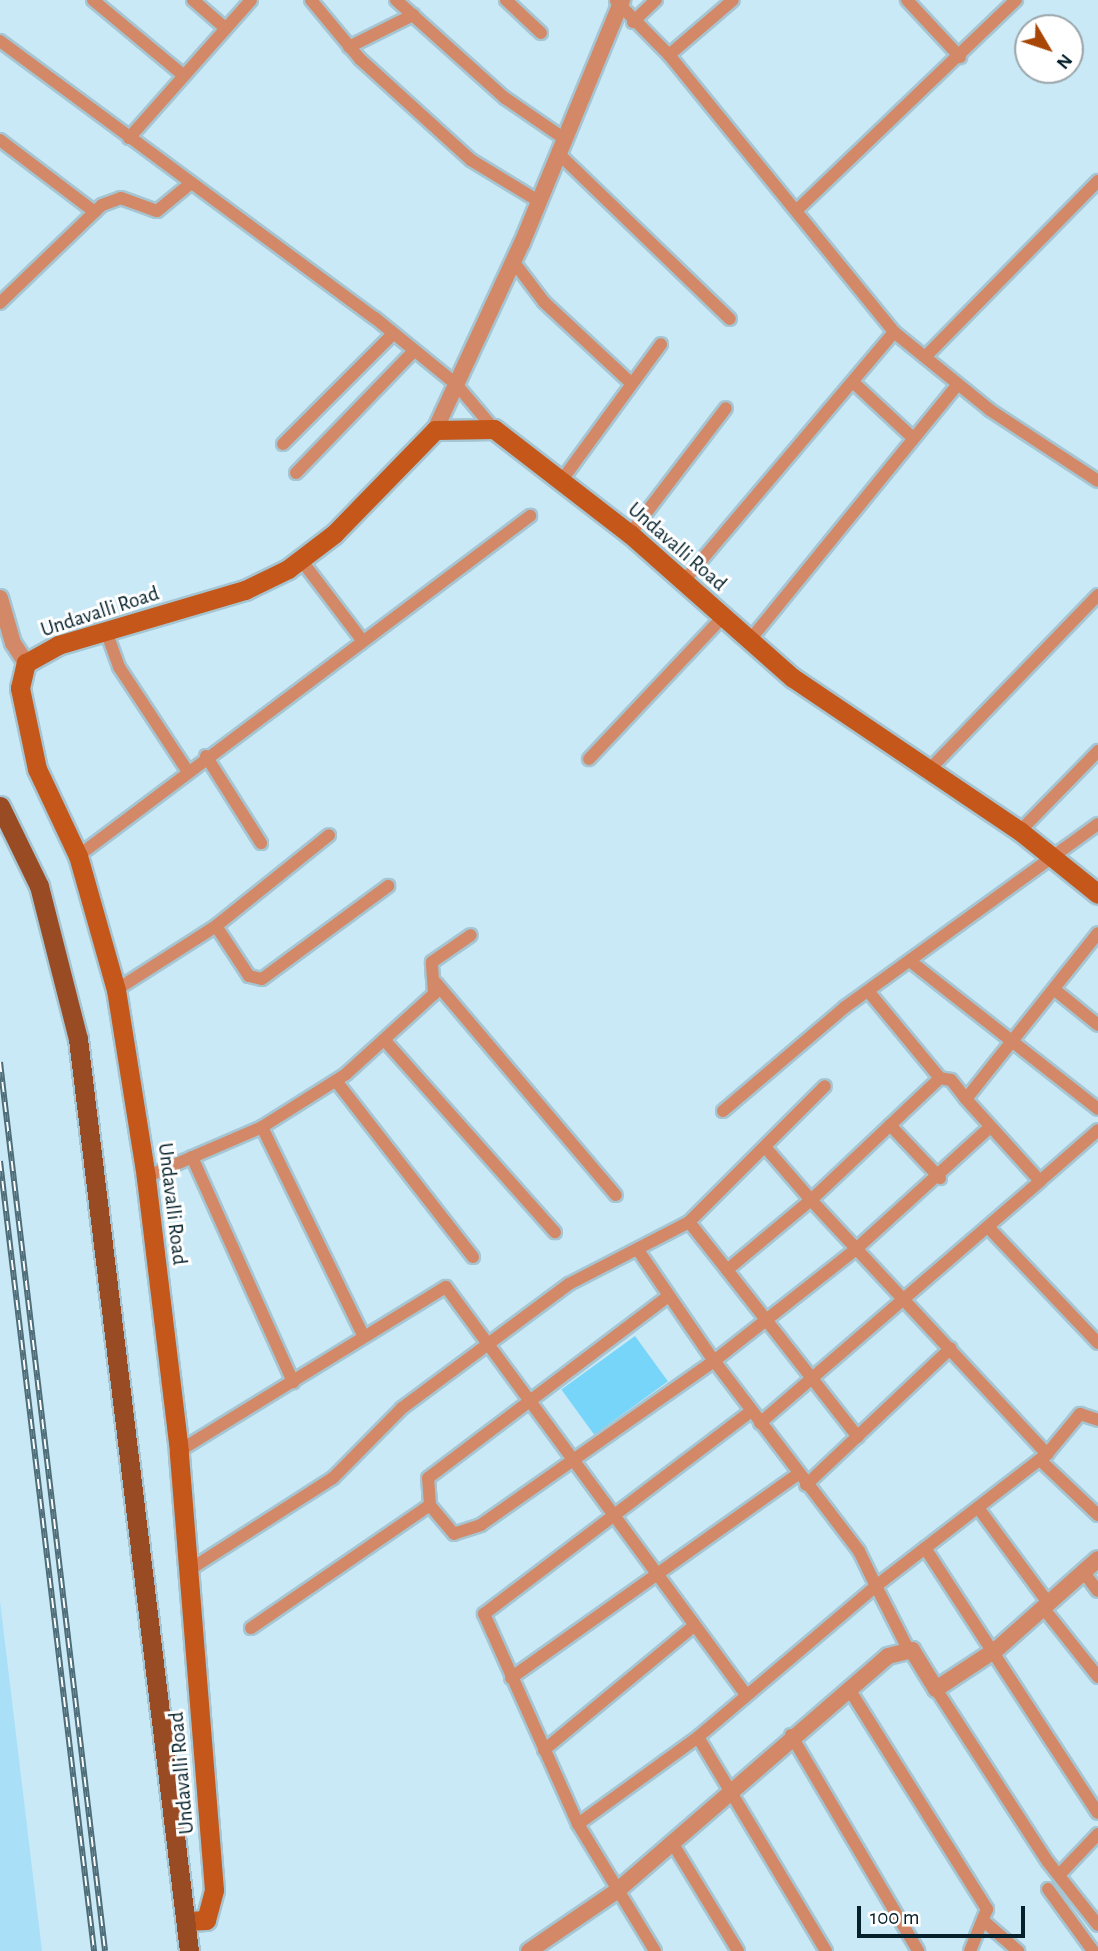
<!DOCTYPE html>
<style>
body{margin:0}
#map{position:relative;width:1098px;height:1951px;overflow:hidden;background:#c9e9f7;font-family:"Alegreya Sans",sans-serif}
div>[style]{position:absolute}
.built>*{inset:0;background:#a9e0f7}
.green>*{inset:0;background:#77d5f9;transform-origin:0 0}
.roads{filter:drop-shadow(2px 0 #a6c5d2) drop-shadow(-2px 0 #a6c5d2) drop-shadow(0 2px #a6c5d2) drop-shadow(0 -2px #a6c5d2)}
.minor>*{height:12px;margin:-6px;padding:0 6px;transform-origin:6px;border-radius:6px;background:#d38967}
.tertiary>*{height:16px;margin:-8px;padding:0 8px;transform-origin:8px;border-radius:8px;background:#d38967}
.secondary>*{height:19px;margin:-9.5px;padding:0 9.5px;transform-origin:9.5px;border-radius:9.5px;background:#c45719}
.primary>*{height:19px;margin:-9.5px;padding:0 9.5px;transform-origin:9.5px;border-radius:9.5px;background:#994b24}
.rail>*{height:6px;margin-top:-3px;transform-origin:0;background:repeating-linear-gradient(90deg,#fff 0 10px,#4f6d78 0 20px);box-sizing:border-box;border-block:2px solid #4f6d78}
span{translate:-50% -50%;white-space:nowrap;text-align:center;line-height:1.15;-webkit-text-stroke:6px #fff;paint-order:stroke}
.street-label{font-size:21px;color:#04202a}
.north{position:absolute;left:1014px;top:14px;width:70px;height:70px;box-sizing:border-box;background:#fff;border:2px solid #9ba6aa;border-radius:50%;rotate:129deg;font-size:19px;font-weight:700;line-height:28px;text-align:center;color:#04202a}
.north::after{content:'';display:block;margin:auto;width:24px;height:32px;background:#a84607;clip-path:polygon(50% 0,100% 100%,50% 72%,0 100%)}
.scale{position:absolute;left:857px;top:1906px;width:168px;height:32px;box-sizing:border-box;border:4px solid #04202a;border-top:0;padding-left:9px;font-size:21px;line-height:24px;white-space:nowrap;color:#04202a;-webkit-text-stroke:5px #fff;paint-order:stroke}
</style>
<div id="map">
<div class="built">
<i style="clip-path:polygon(0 1601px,42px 1951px,0 1951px)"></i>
</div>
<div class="green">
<i style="left:635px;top:1336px;width:56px;height:91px;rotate:54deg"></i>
</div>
<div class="roads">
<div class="minor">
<i style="left:93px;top:0;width:117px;rotate:39.8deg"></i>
<i style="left:193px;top:0;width:38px;rotate:41deg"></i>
<i style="left:311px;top:0;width:77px;rotate:50.3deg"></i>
<i style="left:360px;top:59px;width:150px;rotate:42.3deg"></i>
<i style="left:471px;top:160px;width:81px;rotate:31.3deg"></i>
<i style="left:396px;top:0;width:147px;rotate:42deg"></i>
<i style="left:505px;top:98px;width:74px;rotate:34.5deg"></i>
<i style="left:506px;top:0;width:48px;rotate:43.3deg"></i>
<i style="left:907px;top:0;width:78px;rotate:47.1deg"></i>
<i style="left:616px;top:1px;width:76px;rotate:45.5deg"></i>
<i style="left:669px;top:55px;width:84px;rotate:-40.7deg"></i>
<i style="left:633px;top:22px;width:32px;rotate:-44deg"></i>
<i style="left:0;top:41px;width:466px;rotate:36.5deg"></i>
<i style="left:375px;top:318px;width:104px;rotate:39.2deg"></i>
<i style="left:456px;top:384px;width:59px;rotate:49.8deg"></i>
<i style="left:349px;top:47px;width:72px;rotate:-26.6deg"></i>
<i style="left:669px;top:55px;width:357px;rotate:50.9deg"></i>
<i style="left:894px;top:332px;width:124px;rotate:39.1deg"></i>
<i style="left:990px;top:410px;width:129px;rotate:33.3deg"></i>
<i style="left:129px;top:138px;width:184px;rotate:-48.5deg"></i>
<i style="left:0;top:140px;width:119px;rotate:37.2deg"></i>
<i style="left:560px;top:155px;width:236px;rotate:44deg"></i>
<i style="left:799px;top:208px;width:301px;rotate:-43.8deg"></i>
<i style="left:513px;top:261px;width:51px;rotate:52.9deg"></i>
<i style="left:544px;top:302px;width:119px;rotate:43deg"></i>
<i style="left:0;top:303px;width:141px;rotate:-43.9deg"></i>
<i style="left:102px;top:205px;width:20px;rotate:-20deg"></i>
<i style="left:121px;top:198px;width:38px;rotate:20deg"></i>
<i style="left:157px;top:211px;width:44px;rotate:-39.5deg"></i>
<i style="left:925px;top:357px;width:247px;rotate:-45.5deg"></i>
<i style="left:855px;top:384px;width:79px;rotate:43deg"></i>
<i style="left:283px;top:444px;width:154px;rotate:-45deg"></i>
<i style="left:296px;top:473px;width:168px;rotate:-46deg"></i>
<i style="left:562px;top:480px;width:168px;rotate:-53.9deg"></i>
<i style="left:630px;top:534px;width:158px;rotate:-52.7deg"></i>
<i style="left:301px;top:560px;width:101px;rotate:52.7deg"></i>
<i style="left:683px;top:582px;width:327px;rotate:-49.8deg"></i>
<i style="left:106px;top:631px;width:38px;rotate:70deg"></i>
<i style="left:119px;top:667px;width:123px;rotate:56.6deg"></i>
<i style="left:750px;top:640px;width:328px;rotate:-50.9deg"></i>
<i style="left:206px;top:756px;width:103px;rotate:57.7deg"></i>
<i style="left:589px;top:759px;width:195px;rotate:-46.7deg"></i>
<i style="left:930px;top:769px;width:242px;rotate:-46deg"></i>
<i style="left:1020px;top:831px;width:112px;rotate:-45.7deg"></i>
<i style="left:78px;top:856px;width:566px;rotate:-36.95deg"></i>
<i style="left:216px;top:926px;width:60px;rotate:56.6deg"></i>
<i style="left:249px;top:976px;width:13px;rotate:13deg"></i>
<i style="left:262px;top:979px;width:157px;rotate:-36.4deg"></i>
<i style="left:910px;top:961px;width:239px;rotate:38.2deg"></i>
<i style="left:436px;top:983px;width:278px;rotate:49.7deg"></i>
<i style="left:116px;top:990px;width:119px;rotate:-32.6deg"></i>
<i style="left:216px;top:926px;width:145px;rotate:-38.8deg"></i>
<i style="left:1055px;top:990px;width:55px;rotate:39.1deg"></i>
<i style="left:868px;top:991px;width:113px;rotate:50.4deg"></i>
<i style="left:387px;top:1043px;width:253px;rotate:48.4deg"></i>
<i style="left:336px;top:1081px;width:223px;rotate:52.1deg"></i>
<i style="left:966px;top:1099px;width:24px;rotate:-128deg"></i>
<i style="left:951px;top:1080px;width:11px;rotate:-170deg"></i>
<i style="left:940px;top:1078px;width:178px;rotate:136.6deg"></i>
<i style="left:811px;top:1200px;width:347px;rotate:47.1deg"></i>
<i style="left:723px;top:1111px;width:160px;rotate:-40.4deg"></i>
<i style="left:845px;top:1007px;width:312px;rotate:-35.9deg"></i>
<i style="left:890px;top:1125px;width:73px;rotate:46.7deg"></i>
<i style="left:262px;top:1127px;width:229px;rotate:64.1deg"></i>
<i style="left:192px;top:1157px;width:247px;rotate:65.8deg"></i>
<i style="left:146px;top:1177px;width:126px;rotate:-23.3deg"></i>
<i style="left:262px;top:1127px;width:99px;rotate:-32.2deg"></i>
<i style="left:346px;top:1074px;width:119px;rotate:-42.3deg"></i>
<i style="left:434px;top:994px;width:32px;rotate:-94deg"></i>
<i style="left:432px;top:962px;width:47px;rotate:-34.7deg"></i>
<i style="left:1040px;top:1181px;width:77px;rotate:-41.3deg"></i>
<i style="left:689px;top:1222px;width:192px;rotate:-45deg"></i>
<i style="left:988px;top:1227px;width:160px;rotate:46.5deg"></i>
<i style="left:640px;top:1253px;width:131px;rotate:55.6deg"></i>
<i style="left:714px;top:1361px;width:285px;rotate:144.9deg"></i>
<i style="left:481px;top:1525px;width:28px;rotate:162deg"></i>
<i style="left:454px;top:1534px;width:38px;rotate:-130deg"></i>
<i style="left:430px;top:1505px;width:27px;rotate:-94deg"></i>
<i style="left:428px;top:1478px;width:302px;rotate:-37.1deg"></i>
<i style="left:727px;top:1270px;width:212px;rotate:51.9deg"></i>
<i style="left:760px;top:1423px;width:370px;rotate:-40.8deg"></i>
<i style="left:1040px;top:1181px;width:110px;rotate:-132.1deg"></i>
<i style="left:966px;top:1099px;width:212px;rotate:-51.5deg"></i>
<i style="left:179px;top:1451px;width:313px;rotate:-31.6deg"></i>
<i style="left:446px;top:1287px;width:503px;rotate:53.65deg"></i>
<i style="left:1040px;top:1460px;width:80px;rotate:43.5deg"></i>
<i style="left:806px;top:1485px;width:199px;rotate:-43.4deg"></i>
<i style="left:979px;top:1509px;width:118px;rotate:53.6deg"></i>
<i style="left:925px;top:1548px;width:316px;rotate:56.9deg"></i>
<i style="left:189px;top:1570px;width:171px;rotate:-32.6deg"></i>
<i style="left:333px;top:1478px;width:98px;rotate:-45.4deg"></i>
<i style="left:402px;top:1408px;width:208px;rotate:-36.6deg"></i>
<i style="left:569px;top:1284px;width:135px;rotate:-27.3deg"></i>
<i style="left:689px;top:1222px;width:61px;rotate:51.6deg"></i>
<i style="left:727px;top:1270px;width:109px;rotate:-39.8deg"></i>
<i style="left:811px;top:1200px;width:69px;rotate:-130.9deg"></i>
<i style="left:1085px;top:1574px;width:21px;rotate:53deg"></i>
<i style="left:1044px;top:1609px;width:87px;rotate:51.5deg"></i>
<i style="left:251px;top:1628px;width:217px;rotate:-34.5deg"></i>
<i style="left:907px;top:1647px;width:68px;rotate:-116.9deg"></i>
<i style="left:876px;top:1586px;width:216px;rotate:-37.7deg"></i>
<i style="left:1047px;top:1454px;width:52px;rotate:-50.5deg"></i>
<i style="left:1080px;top:1414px;width:19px;rotate:18deg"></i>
<i style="left:511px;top:1678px;width:352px;rotate:-35.4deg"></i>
<i style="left:849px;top:1689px;width:260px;rotate:57.9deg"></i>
<i style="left:987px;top:1909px;width:45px;rotate:112deg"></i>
<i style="left:936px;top:1689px;width:206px;rotate:57.1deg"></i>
<i style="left:1048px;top:1862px;width:80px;rotate:51.6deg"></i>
<i style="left:791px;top:1735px;width:251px;rotate:59.5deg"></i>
<i style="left:544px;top:1750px;width:195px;rotate:-39.6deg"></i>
<i style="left:578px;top:1824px;width:148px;rotate:-35.9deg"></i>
<i style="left:673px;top:1844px;width:125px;rotate:58.7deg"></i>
<i style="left:1060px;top:1874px;width:55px;rotate:-46.5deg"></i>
<i style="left:1048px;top:1889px;width:77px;rotate:54deg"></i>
<i style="left:986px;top:1923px;width:43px;rotate:41.2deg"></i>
<i style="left:655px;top:1951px;width:149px;rotate:-121.2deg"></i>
<i style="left:578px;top:1824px;width:230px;rotate:-114.1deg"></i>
<i style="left:484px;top:1614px;width:335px;rotate:-37.2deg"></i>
<i style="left:826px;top:1951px;width:249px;rotate:-120.9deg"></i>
<i style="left:698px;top:1737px;width:233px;rotate:-40.3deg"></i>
<i style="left:876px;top:1586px;width:39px;rotate:-116deg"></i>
<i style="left:859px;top:1551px;width:239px;rotate:-127.3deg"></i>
<i style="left:714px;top:1361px;width:179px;rotate:-38.2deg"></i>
<i style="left:855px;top:1250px;width:183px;rotate:-42.3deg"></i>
</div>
<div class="tertiary">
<i style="left:435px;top:430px;width:206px;rotate:-65.1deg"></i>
<i style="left:522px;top:243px;width:263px;rotate:-67.6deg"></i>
<i style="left:0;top:598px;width:47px;rotate:73.9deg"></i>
<i style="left:13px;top:643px;width:24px;rotate:57deg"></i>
<i style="left:529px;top:1951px;width:108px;rotate:-34.4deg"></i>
<i style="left:618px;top:1890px;width:357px;rotate:-40.9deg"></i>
<i style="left:888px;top:1656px;width:25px;rotate:-14deg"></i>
<i style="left:912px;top:1650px;width:46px;rotate:58.4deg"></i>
<i style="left:936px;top:1689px;width:73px;rotate:-33.3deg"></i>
<i style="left:997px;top:1649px;width:135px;rotate:-41.7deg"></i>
</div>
<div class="secondary">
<i style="left:187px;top:1921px;width:19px;rotate:-3deg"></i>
<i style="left:206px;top:1920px;width:31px;rotate:-75deg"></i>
<i style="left:214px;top:1890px;width:440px;rotate:-94.6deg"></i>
<i style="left:179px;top:1451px;width:276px;rotate:-96.9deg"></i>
<i style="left:146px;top:1177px;width:189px;rotate:-99.1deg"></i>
<i style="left:116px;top:990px;width:139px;rotate:-105.8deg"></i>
<i style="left:78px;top:856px;width:96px;rotate:-115.2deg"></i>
<i style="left:37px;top:769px;width:83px;rotate:-101.9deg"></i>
<i style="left:20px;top:688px;width:26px;rotate:-77deg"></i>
<i style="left:26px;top:663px;width:37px;rotate:-29deg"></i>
<i style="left:58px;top:645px;width:195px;rotate:-16.4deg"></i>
<i style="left:245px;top:590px;width:48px;rotate:-26deg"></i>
<i style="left:288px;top:569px;width:58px;rotate:-37.3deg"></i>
<i style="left:334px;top:534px;width:145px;rotate:-45.8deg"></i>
<i style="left:435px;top:430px;width:59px;rotate:-1deg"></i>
<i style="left:494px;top:429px;width:172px;rotate:37.7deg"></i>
<i style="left:630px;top:534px;width:217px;rotate:41.5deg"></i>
<i style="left:793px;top:678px;width:274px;rotate:34deg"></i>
<i style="left:1020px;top:831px;width:100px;rotate:38.9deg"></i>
</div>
<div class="primary">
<i style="left:0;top:806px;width:89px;rotate:64deg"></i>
<i style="left:39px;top:886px;width:158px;rotate:75.7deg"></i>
<i style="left:78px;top:1039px;width:919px;rotate:83.06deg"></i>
</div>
</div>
<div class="rail">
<i style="left:0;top:1062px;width:895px;rotate:83.26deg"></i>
<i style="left:0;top:1161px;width:796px;rotate:83.21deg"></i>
</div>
<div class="street-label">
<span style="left:677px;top:547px;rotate:41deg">Undavalli Road</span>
<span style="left:100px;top:612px;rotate:-18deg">Undavalli Road</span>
<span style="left:172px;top:1204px;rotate:83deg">Undavalli Road</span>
<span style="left:182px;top:1773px;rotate:-95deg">Undavalli Road</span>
</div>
<div class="north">N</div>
<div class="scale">100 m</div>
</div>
